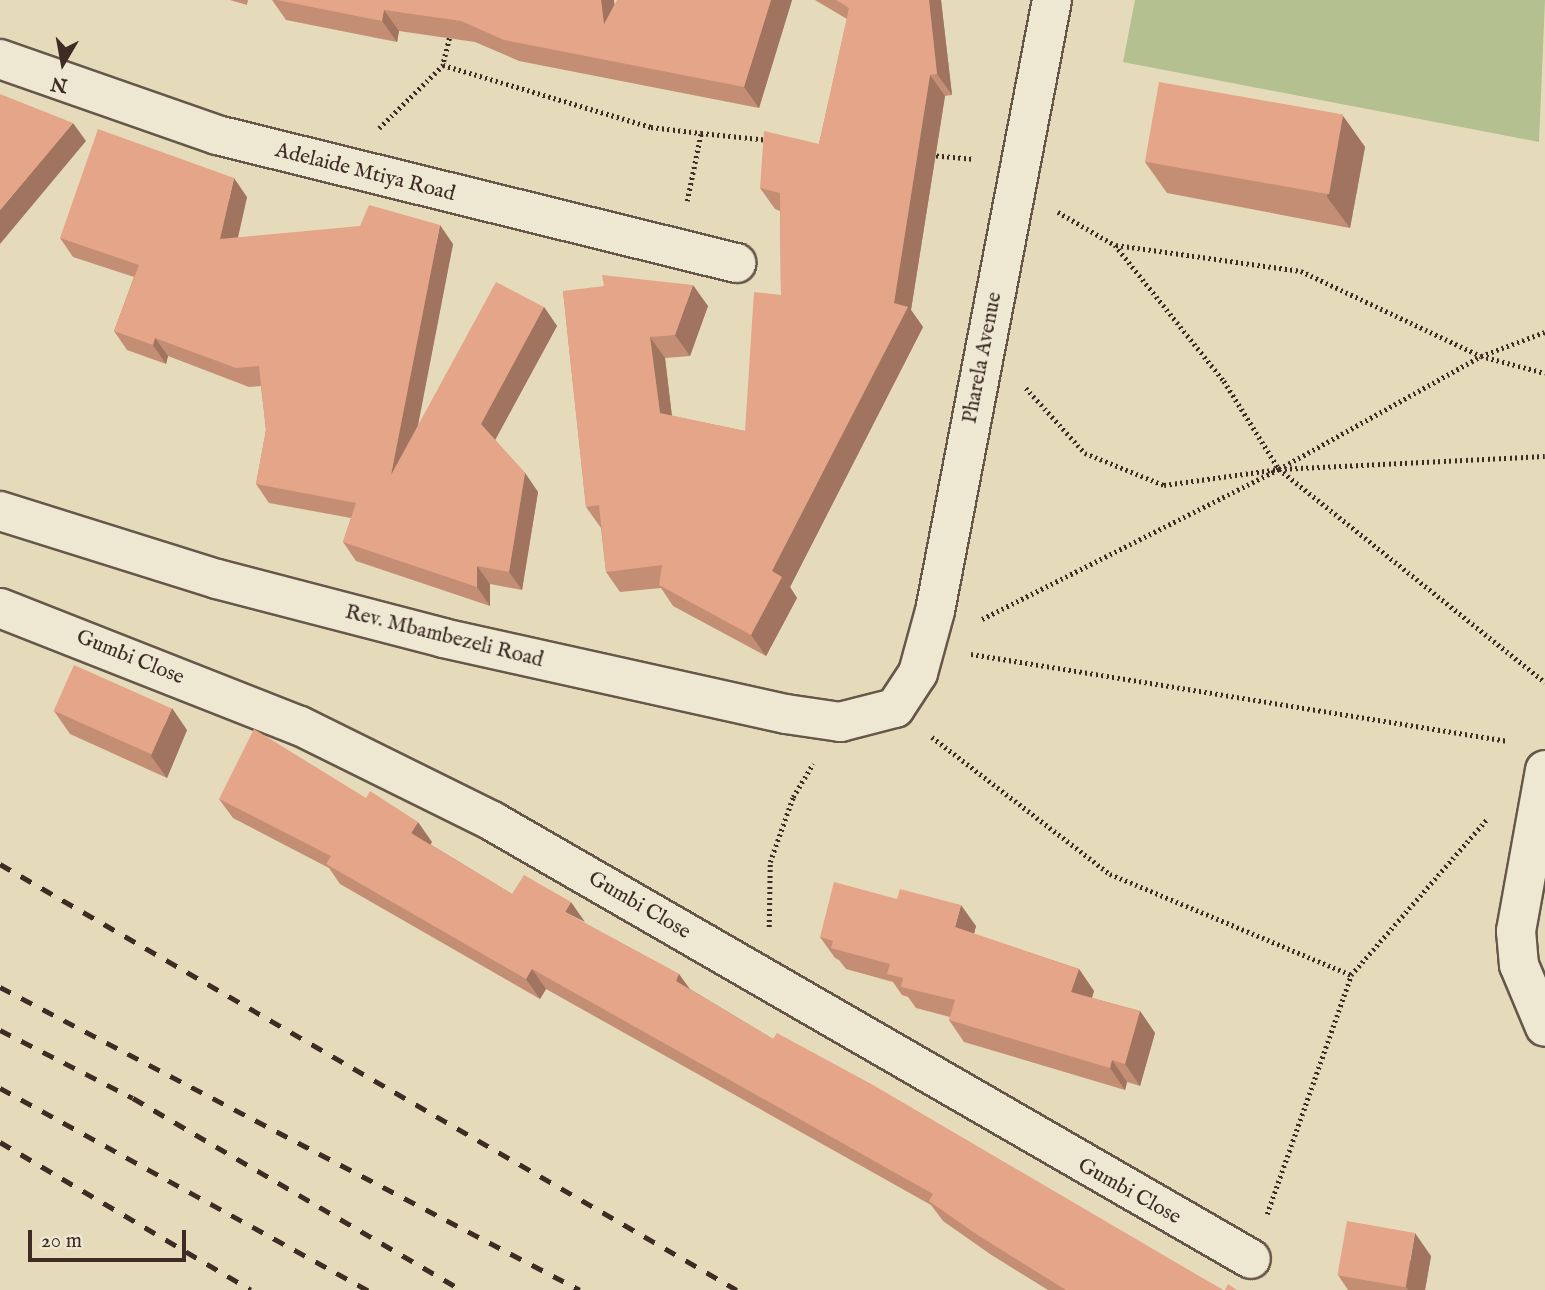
<!DOCTYPE html>
<style>
body{margin:0}
#map{position:relative;width:1545px;height:1290px;overflow:hidden;background:#e5dbbb;font-family:"IM FELL English",serif}
div>[style]{position:absolute}
.green>*{inset:0;background:#b4c090}
.path>*{height:4.5px;margin-top:-2.25px;transform-origin:0;background:repeating-linear-gradient(90deg,#3d2b24 0 2px,transparent 0 5.5px)}
.roads{filter:drop-shadow(2px 0 #67574a) drop-shadow(-2px 0 #67574a) drop-shadow(0 2px #67574a) drop-shadow(0 -2px #67574a)}
.minor>*{height:38px;margin:-19px;padding:0 19px;transform-origin:19px;border-radius:19px;background:#eee8d3}
.rail>*{height:5px;margin-top:-2.5px;transform-origin:0;background:repeating-linear-gradient(90deg,#3d2b24 0 12px,transparent 0 24px)}
.wall>*{inset:0;background:#c48e75}
.shaded-wall>*{inset:0;background:#a0745f}
.building>*{inset:0;background:#e4a588;transform-origin:0 0}
span{translate:-50% -50%;white-space:nowrap;text-align:center;line-height:1.15;-webkit-text-stroke:6px #eee8d3;paint-order:stroke}
.street-label{font-size:21px;color:#3d2b24}
.north{position:absolute;left:28px;top:28px;width:70px;height:70px;-webkit-text-stroke:5px #eee8d3;paint-order:stroke;rotate:190deg;font-size:19px;font-weight:700;line-height:28px;text-align:center;color:#3d2b24}
.north::after{content:'';display:block;margin:auto;width:24px;height:32px;background:#3d2b24;clip-path:polygon(50% 0,100% 100%,50% 72%,0 100%)}
.scale{position:absolute;left:28px;top:1230px;width:158px;height:32px;box-sizing:border-box;border:4px solid #3d2b24;border-top:0;padding-left:9px;font-size:21px;line-height:24px;white-space:nowrap;color:#3d2b24;-webkit-text-stroke:5px #eee8d3;paint-order:stroke}
</style>
<div id="map">
<div class="green">
<i style="clip-path:polygon(1135px 0,1545px 0,1539px 142px,1123px 62px)"></i>
</div>
<div class="path">
<i style="left:451px;top:33px;width:33px;rotate:104deg"></i>
<i style="left:443px;top:65px;width:217px;rotate:16.6deg"></i>
<i style="left:651px;top:127px;width:50px;rotate:6.8deg"></i>
<i style="left:379px;top:128px;width:90px;rotate:-44.5deg"></i>
<i style="left:931px;top:155px;width:44px;rotate:5.2deg"></i>
<i style="left:687px;top:201px;width:69px;rotate:-78.4deg"></i>
<i style="left:701px;top:133px;width:68px;rotate:5.9deg"></i>
<i style="left:1058px;top:212px;width:66px;rotate:30.1deg"></i>
<i style="left:1115px;top:245px;width:174px;rotate:51.3deg"></i>
<i style="left:1224px;top:381px;width:104px;rotate:58deg"></i>
<i style="left:1279px;top:469px;width:341px;rotate:38.7deg"></i>
<i style="left:1116px;top:245px;width:187px;rotate:8deg"></i>
<i style="left:1301px;top:271px;width:199px;rotate:25.3deg"></i>
<i style="left:1481px;top:356px;width:66px;rotate:14.9deg"></i>
<i style="left:1026px;top:388px;width:88px;rotate:47.8deg"></i>
<i style="left:1085px;top:453px;width:85px;rotate:22.1deg"></i>
<i style="left:1164px;top:485px;width:116px;rotate:-7.9deg"></i>
<i style="left:1279px;top:469px;width:266px;rotate:-2.8deg"></i>
<i style="left:982px;top:619px;width:333px;rotate:-26.8deg"></i>
<i style="left:1279px;top:469px;width:231px;rotate:-29.2deg"></i>
<i style="left:1481px;top:356px;width:68px;rotate:-20.6deg"></i>
<i style="left:971px;top:654px;width:544px;rotate:9.2deg"></i>
<i style="left:932px;top:737px;width:225px;rotate:37.6deg"></i>
<i style="left:1110px;top:874px;width:261px;rotate:22.7deg"></i>
<i style="left:769px;top:927px;width:65px;rotate:-89.1deg"></i>
<i style="left:770px;top:862px;width:69px;rotate:-70.5deg"></i>
<i style="left:793px;top:797px;width:39px;rotate:-59deg"></i>
<i style="left:1267px;top:1214px;width:253px;rotate:-70.6deg"></i>
<i style="left:1351px;top:975px;width:207px;rotate:-48.9deg"></i>
</div>
<div class="roads">
<div class="minor">
<i style="left:0;top:59px;width:230px;rotate:19.3deg"></i>
<i style="left:217px;top:135px;width:535px;rotate:13.85deg"></i>
<i style="left:0;top:511px;width:227px;rotate:17.4deg"></i>
<i style="left:217px;top:579px;width:234px;rotate:14.6deg"></i>
<i style="left:443px;top:638px;width:351px;rotate:12.5deg"></i>
<i style="left:786px;top:714px;width:55px;rotate:8.4deg"></i>
<i style="left:840px;top:722px;width:57px;rotate:-14.3deg"></i>
<i style="left:895px;top:708px;width:42px;rotate:-56.7deg"></i>
<i style="left:918px;top:673px;width:64px;rotate:-74.7deg"></i>
<i style="left:935px;top:611px;width:622px;rotate:-79.16deg"></i>
<i style="left:0;top:608px;width:322px;rotate:21.5deg"></i>
<i style="left:300px;top:726px;width:214px;rotate:26.3deg"></i>
<i style="left:492px;top:821px;width:876px;rotate:29.99deg"></i>
<i style="left:1545px;top:770px;width:164px;rotate:100.2deg"></i>
<i style="left:1516px;top:931px;width:34px;rotate:85deg"></i>
<i style="left:1519px;top:965px;width:67px;rotate:67.2deg"></i>
</div>
</div>
<div class="rail">
<i style="left:0;top:864px;width:851px;rotate:30.03deg"></i>
<i style="left:0;top:987px;width:654px;rotate:27.58deg"></i>
<i style="left:0;top:1030px;width:149px;rotate:27.1deg"></i>
<i style="left:133px;top:1098px;width:381px;rotate:30.3deg"></i>
<i style="left:0;top:1088px;width:420px;rotate:28.8deg"></i>
<i style="left:0;top:1142px;width:291px;rotate:30.5deg"></i>
</div>
<div class="wall">
<i style="clip-path:polygon(230px 0,248px 0,247px 5px)"></i>
<i style="clip-path:polygon(272px 0,614px 0,614px 5px,792px 0,759px 108px,519px 61px,475px 42px,399px 31px,397px 42px,286px 20px)"></i>
<i style="clip-path:polygon(815px 0,941px 0,952px 95px,945px 96px,911px 310px,923px 327px,790px 587px,797px 598px,766px 656px,673px 606px,661px 588px,620px 592px,606px 572px,601px 528px,586px 507px,563px 291px,708px 306px,690px 356px,665px 358px,672px 416px,745px 431px,781px 295px,780px 211px,775px 209px,760px 188px,819px 144px,847px 19px)"></i>
<i style="clip-path:polygon(1343px 116px,1365px 147px,1350px 228px,1167px 193px,1145px 162px)"></i>
<i style="clip-path:polygon(247px 197px,238px 238px,453px 244px,417px 427px,544px 307px,557px 326px,495px 440px,525px 473px,538px 492px,522px 590px,490px 584px,490px 606px,356px 561px,343px 542px,351px 518px,269px 503px,256px 484px,266px 430px,261px 386px,249px 387px,168px 356px,166px 364px,127px 350px,114px 331px,134px 277px,73px 257px,60px 238px)"></i>
<i style="clip-path:polygon(54px 711px,187px 730px,167px 778px,70px 734px)"></i>
<i style="clip-path:polygon(219px 799px,432px 842px,430px 844px,512px 894px,584px 923px,679px 974px,690px 989px,773px 1039px,1223px 1290px,1048px 1290px,990px 1254px,943px 1221px,931px 1205px,546px 989px,540px 999px,340px 884px,329px 868px,233px 818px)"></i>
<i style="clip-path:polygon(976px 926px,974px 934px,1079px 969px,1094px 991px,1092px 998px,1140px 1011px,1155px 1033px,1140px 1086px,1127px 1082px,1125px 1090px,964px 1042px,949px 1020px,950px 1017px,916px 1008px,908px 997px,902px 995px,893px 982px,846px 969px,839px 960px,835px 958px,820px 937px)"></i>
<i style="clip-path:polygon(1431px 1256px,1425px 1290px,1348px 1290px,1338px 1275px)"></i>
</div>
<div class="shaded-wall">
<i style="clip-path:polygon(601px 0,614px 0,619px 45px,604px 24px)"></i>
<i style="clip-path:polygon(771px 0,792px 0,759px 108px,744px 87px)"></i>
<i style="clip-path:polygon(929px 0,941px 0,952px 95px,937px 74px)"></i>
<i style="clip-path:polygon(384px 10px,399px 31px,397px 42px,382px 21px)"></i>
<i style="clip-path:polygon(930px 75px,945px 96px,911px 310px,923px 327px,790px 587px,797px 598px,766px 656px,751px 635px,772px 571px,894px 303px)"></i>
<i style="clip-path:polygon(1343px 116px,1365px 147px,1350px 228px,1327px 197px)"></i>
<i style="clip-path:polygon(73px 123px,86px 141px,0 244px,0 210px)"></i>
<i style="clip-path:polygon(234px 178px,247px 197px,233px 258px,220px 239px)"></i>
<i style="clip-path:polygon(440px 225px,453px 244px,405px 493px,391px 475px)"></i>
<i style="clip-path:polygon(693px 285px,708px 306px,690px 356px,675px 335px)"></i>
<i style="clip-path:polygon(544px 307px,557px 326px,494px 442px,481px 424px)"></i>
<i style="clip-path:polygon(650px 337px,665px 358px,674px 434px,660px 413px)"></i>
<i style="clip-path:polygon(155px 338px,168px 356px,166px 364px,153px 345px)"></i>
<i style="clip-path:polygon(525px 473px,538px 492px,522px 590px,509px 572px)"></i>
<i style="clip-path:polygon(477px 566px,490px 584px,490px 606px,477px 587px)"></i>
<i style="clip-path:polygon(172px 708px,187px 730px,167px 778px,151px 756px)"></i>
<i style="clip-path:polygon(418px 822px,432px 842px,425px 853px,411px 833px)"></i>
<i style="clip-path:polygon(571px 902px,585px 922px,565px 912px)"></i>
<i style="clip-path:polygon(961px 905px,976px 926px,970px 949px,955px 927px)"></i>
<i style="clip-path:polygon(532px 969px,546px 989px,540px 999px,526px 979px)"></i>
<i style="clip-path:polygon(1079px 969px,1094px 991px,1087px 1013px,1071px 992px)"></i>
<i style="clip-path:polygon(679px 974px,693px 994px,676px 981px)"></i>
<i style="clip-path:polygon(1140px 1011px,1155px 1033px,1140px 1086px,1125px 1064px)"></i>
<i style="clip-path:polygon(1112px 1060px,1127px 1082px,1125px 1090px,1110px 1068px)"></i>
<i style="clip-path:polygon(1415px 1233px,1431px 1256px,1425px 1290px,1408px 1290px,1406px 1287px)"></i>
</div>
<div class="building">
<i style="clip-path:polygon(277px 0,601px 0,604px 24px,617px 0,771px 0,744px 87px,504px 40px,461px 21px,384px 10px,382px 21px)"></i>
<i style="clip-path:polygon(836px 0,929px 0,937px 74px,930px 75px,894px 303px,908px 307px,772px 571px,782px 577px,751px 635px,659px 585px,662px 565px,606px 572px,599px 505px,586px 507px,563px 291px,604px 286px,602px 275px,693px 285px,675px 335px,650px 337px,660px 413px,745px 431px,754px 292px,781px 295px,780px 193px,760px 188px,764px 131px,819px 144px,849px 8px)"></i>
<i style="left:1159px;top:82px;width:187px;height:81px;rotate:10deg"></i>
<i style="clip-path:polygon(0 94px,73px 123px,0 210px)"></i>
<i style="clip-path:polygon(98px 129px,234px 178px,220px 239px,360px 226px,369px 205px,440px 225px,391px 475px,496px 282px,544px 307px,481px 424px,525px 473px,509px 572px,477px 566px,477px 587px,343px 542px,356px 503px,256px 484px,266px 430px,259px 366px,236px 368px,155px 338px,153px 345px,114px 331px,139px 265px,60px 238px)"></i>
<i style="left:74px;top:665px;width:107px;height:50px;rotate:24deg"></i>
<i style="clip-path:polygon(254px 729px,366px 798px,370px 791px,418px 822px,411px 833px,512px 894px,524px 875px,571px 902px,565px 912px,679px 974px,676px 981px,773px 1039px,777px 1033px,873px 1085px,1223px 1290px,1066px 1290px,976px 1234px,929px 1201px,933px 1194px,532px 969px,526px 979px,326px 864px,331px 856px,219px 799px)"></i>
<i style="clip-path:polygon(834px 882px,897px 899px,900px 889px,961px 905px,955px 927px,1079px 969px,1071px 992px,1140px 1011px,1125px 1064px,1112px 1060px,1110px 1068px,949px 1020px,955px 1000px,901px 987px,903px 978px,887px 974px,890px 964px,831px 948px,833px 941px,820px 937px)"></i>
<i style="left:1347px;top:1221px;width:69px;height:55px;rotate:10deg"></i>
<i style="clip-path:polygon(1228px 1284px,1237px 1290px,1225px 1290px)"></i>
</div>
<div class="street-label">
<span style="left:365px;top:173px;rotate:14deg">Adelaide Mtiya Road</span>
<span style="left:983px;top:358px;rotate:-79deg">Pharela Avenue</span>
<span style="left:444px;top:637px;rotate:14deg">Rev. Mbambezeli Road</span>
<span style="left:130px;top:658px;rotate:22deg">Gumbi Close</span>
<span style="left:639px;top:906px;rotate:30deg">Gumbi Close</span>
<span style="left:1129px;top:1192px;rotate:29deg">Gumbi Close</span>
</div>
<div class="north">N</div>
<div class="scale">20 m</div>
</div>
